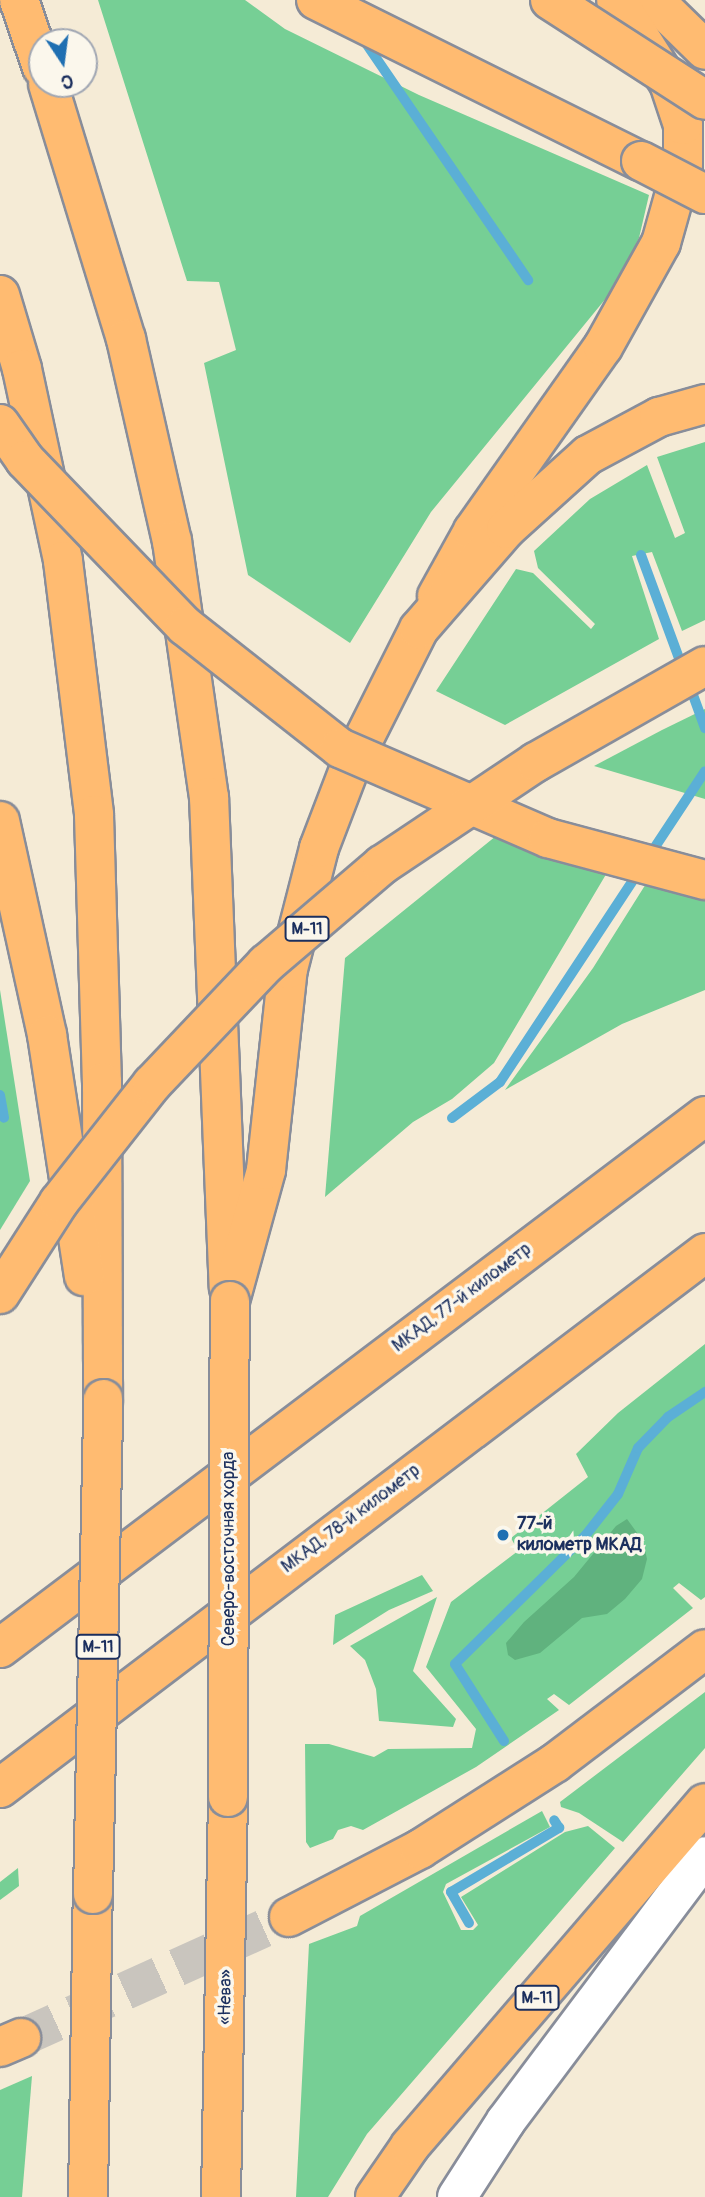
<!DOCTYPE html>
<meta charset="utf-8">
<style>
body{margin:0}
#map{position:relative;width:705px;height:2197px;overflow:hidden;background:#f5ebd6;font-family:Pangolin,sans-serif}
div>[style]{position:absolute}
.green>*{inset:0;background:#76cf95}
.forest>*{inset:0;background:#60b27e}
.stream>*{height:10px;margin:-5px;padding:0 5px;transform-origin:5px;border-radius:5px;background:#5bafd6}
.major-tunnel>*{height:38px;margin-top:-19px;transform-origin:0;background:repeating-linear-gradient(90deg,#c9c5be 0 38px,transparent 0 57px)}
.roads{filter:drop-shadow(2px 0 #888d9a) drop-shadow(-2px 0 #888d9a) drop-shadow(0 2px #888d9a) drop-shadow(0 -2px #888d9a)}
.minor>*{height:38px;margin:-19px;padding:0 19px;transform-origin:19px;border-radius:19px;background:#fff}
.major>*{height:38px;margin:-19px;padding:0 19px;transform-origin:19px;border-radius:19px;background:#ffbb71}
.highway>*{height:38px;margin:-19px;padding:0 19px;transform-origin:19px;border-radius:19px;background:#ffbb71}
.bridges{filter:drop-shadow(2px 0 #888d9a) drop-shadow(-2px 0 #888d9a) drop-shadow(0 2px #888d9a) drop-shadow(0 -2px #888d9a)}
.major-bridge>*{height:38px;margin:-19px;padding:0 19px;transform-origin:19px;border-radius:19px;background:#ffbb71}
.highway-bridge>*{height:38px;margin:-19px;padding:0 19px;transform-origin:19px;border-radius:19px;background:#ffbb71}
.dots>*{width:19px;height:19px;translate:-50% -50%;box-sizing:border-box;border:4px solid #fbf7ec;border-radius:50%}
span{translate:-50% -50%;white-space:nowrap;text-align:center;line-height:1.15;-webkit-text-stroke:7px #fbf7ec;paint-order:stroke}
.shield-label span{padding:2px 5px;background:#fbf7ec;border:2px solid;border-radius:5px;-webkit-text-stroke-width:0}
.shield-label{font-size:16px;color:#1b2f5e;font-weight:700}
.street-label{font-size:18px;color:#1b2f5e}
.poi-label{font-size:18px;color:#1b2f5e;font-weight:700}
.left{translate:0 -50%;text-align:left}
.north{position:absolute;left:28px;top:28px;width:70px;height:70px;box-sizing:border-box;background:#fbf7ec;border:2px solid #a1a7b3;border-radius:50%;rotate:167deg;font-size:19px;font-weight:700;line-height:28px;text-align:center;color:#1b2f5e}
.north::after{content:'';display:block;margin:auto;width:24px;height:32px;background:#1f6fb2;clip-path:polygon(50% 0,100% 100%,50% 72%,0 100%)}
</style>
<div id="map">
<div class="green">
<i style="clip-path:polygon(98px 0,245px 0,285px 29px,419px 95px,649px 195px,639px 238px,616px 286px,431px 512px,350px 643px,248px 575px,204px 363px,236px 350px,219px 282px,187px 281px)"></i>
<i style="clip-path:polygon(705px 442px,705px 620px,682px 631px,652px 552px,632px 556px,659px 639px,505px 725px,436px 691px,516px 569px,533px 573px,591px 629px,595px 624px,538px 568px,534px 551px,590px 499px,647px 465px,675px 538px,685px 533px,657px 457px)"></i>
<i style="clip-path:polygon(705px 709px,705px 799px,594px 766px,662px 730px)"></i>
<i style="clip-path:polygon(496px 836px,611px 866px,494px 1063px,452px 1099px,413px 1122px,325px 1197px,345px 958px)"></i>
<i style="clip-path:polygon(649px 879px,705px 894px,705px 990px,622px 1024px,505px 1090px,593px 968px)"></i>
<i style="clip-path:polygon(0 990px,30px 1181px,0 1230px)"></i>
<i style="clip-path:polygon(705px 1344px,705px 1597px,701px 1600px,679px 1583px,673px 1588px,693px 1608px,569px 1705px,554px 1694px,547px 1699px,559px 1710px,476px 1767px,363px 1830px,351px 1826px,338px 1830px,333px 1839px,310px 1848px,306px 1842px,305px 1744px,329px 1744px,374px 1757px,388px 1749px,472px 1748px,476px 1729px,426px 1667px,451px 1602px,518px 1551px,511px 1538px,588px 1477px,576px 1454px,618px 1413px)"></i>
<i style="clip-path:polygon(422px 1575px,433px 1591px,389px 1610px,333px 1645px,335px 1615px)"></i>
<i style="clip-path:polygon(437px 1597px,413px 1671px,456px 1719px,453px 1727px,379px 1721px,376px 1689px,365px 1660px,350px 1646px)"></i>
<i style="clip-path:polygon(705px 1692px,705px 1748px,623px 1842px,579px 1813px,561px 1807px,560px 1802px)"></i>
<i style="clip-path:polygon(542px 1811px,550px 1827px,446px 1884px,443px 1892px,461px 1930px,473px 1930px,478px 1925px,461px 1897px,565px 1832px,588px 1826px,615px 1848px,367px 2134px,328px 2197px,296px 2197px,309px 1944px,357px 1926px,360px 1916px)"></i>
<i style="clip-path:polygon(18px 1868px,19px 1886px,0 1900px,0 1882px)"></i>
<i style="clip-path:polygon(32px 2076px,22px 2197px,0 2197px,0 2090px)"></i>
</div>
<div class="forest">
<i style="clip-path:polygon(627px 1519px,643px 1541px,647px 1559px,642px 1579px,625px 1599px,607px 1614px,582px 1618px,540px 1653px,515px 1660px,508px 1655px,506px 1643px,524px 1622px,574px 1577px,616px 1526px)"></i>
</div>
<div class="stream">
<i style="left:361px;top:36px;width:296px;rotate:55.6deg"></i>
<i style="left:641px;top:555px;width:121px;rotate:69.8deg"></i>
<i style="left:689px;top:684px;width:47px;rotate:70deg"></i>
<i style="left:0;top:1095px;width:23px;rotate:80deg"></i>
<i style="left:452px;top:1118px;width:60px;rotate:-36.9deg"></i>
<i style="left:500px;top:1082px;width:372px;rotate:-56.6deg"></i>
<i style="left:504px;top:1741px;width:91px;rotate:-122.5deg"></i>
<i style="left:455px;top:1664px;width:182px;rotate:-44.6deg"></i>
<i style="left:585px;top:1536px;width:53px;rotate:-51.8deg"></i>
<i style="left:618px;top:1494px;width:50px;rotate:-66.5deg"></i>
<i style="left:638px;top:1448px;width:43px;rotate:-45.9deg"></i>
<i style="left:668px;top:1417px;width:45px;rotate:-34deg"></i>
<i style="left:469px;top:1923px;width:36px;rotate:-120deg"></i>
<i style="left:451px;top:1892px;width:126px;rotate:-30.7deg"></i>
<i style="left:559px;top:1828px;width:9px;rotate:-122deg"></i>
</div>
<div class="major-tunnel">
<i style="left:21px;top:2038px;width:294px;rotate:-24.3deg"></i>
</div>
<div class="roads">
<div class="minor">
<i style="left:457px;top:2197px;width:90px;rotate:-57.2deg"></i>
<i style="left:506px;top:2121px;width:331px;rotate:-53.1deg"></i>
</div>
<div class="major">
<i style="left:19px;top:0;width:71px;rotate:71.1deg"></i>
<i style="left:316px;top:0;width:363px;rotate:26.4deg"></i>
<i style="left:654px;top:0;width:71px;rotate:44.4deg"></i>
<i style="left:48px;top:84px;width:267px;rotate:73deg"></i>
<i style="left:126px;top:339px;width:207px;rotate:77.2deg"></i>
<i style="left:172px;top:541px;width:259px;rotate:81.8deg"></i>
<i style="left:209px;top:797px;width:491px;rotate:87.7deg"></i>
<i style="left:0;top:295px;width:77px;rotate:73.4deg"></i>
<i style="left:22px;top:369px;width:196px;rotate:77.9deg"></i>
<i style="left:63px;top:561px;width:256px;rotate:83deg"></i>
<i style="left:94px;top:815px;width:267px;rotate:88.3deg"></i>
<i style="left:102px;top:1082px;width:317px;rotate:89.8deg"></i>
<i style="left:437px;top:596px;width:74px;rotate:-61deg"></i>
<i style="left:473px;top:531px;width:225px;rotate:-54.8deg"></i>
<i style="left:603px;top:347px;width:119px;rotate:-60.9deg"></i>
<i style="left:661px;top:243px;width:82px;rotate:-74.4deg"></i>
<i style="left:683px;top:164px;width:39px;rotate:-90deg"></i>
<i style="left:683px;top:125px;width:44px;rotate:-108.4deg"></i>
<i style="left:669px;top:83px;width:98px;rotate:-122.6deg"></i>
<i style="left:0;top:821px;width:219px;rotate:77.6deg"></i>
<i style="left:47px;top:1035px;width:244px;rotate:81.3deg"></i>
<i style="left:289px;top:1917px;width:148px;rotate:-27.4deg"></i>
<i style="left:420px;top:1849px;width:160px;rotate:-32.5deg"></i>
<i style="left:555px;top:1763px;width:188px;rotate:-37.2deg"></i>
<i style="left:0;top:2047px;width:23px;rotate:-23deg"></i>
<i style="left:88px;top:2197px;width:303px;rotate:-89.1deg"></i>
</div>
<div class="highway">
<i style="left:230px;top:1301px;width:136px;rotate:-74.6deg"></i>
<i style="left:266px;top:1170px;width:202px;rotate:-83.8deg"></i>
<i style="left:288px;top:969px;width:125px;rotate:-75.6deg"></i>
<i style="left:319px;top:848px;width:90px;rotate:-69.1deg"></i>
<i style="left:351px;top:764px;width:151px;rotate:-63.3deg"></i>
<i style="left:419px;top:629px;width:133px;rotate:-49deg"></i>
<i style="left:506px;top:529px;width:110px;rotate:-42.1deg"></i>
<i style="left:588px;top:455px;width:81px;rotate:-28.2deg"></i>
<i style="left:659px;top:417px;width:48px;rotate:-15.8deg"></i>
<i style="left:0;top:1648px;width:883px;rotate:-37.04deg"></i>
<i style="left:0;top:1788px;width:885px;rotate:-37.19deg"></i>
<i style="left:221px;top:2197px;width:400px;rotate:-89deg"></i>
<i style="left:375px;top:2197px;width:62px;rotate:-55.5deg"></i>
<i style="left:410px;top:2146px;width:452px;rotate:-49.3deg"></i>
</div>
</div>
<div class="bridges">
<div class="major-bridge">
<i style="left:550px;top:0;width:184px;rotate:32.8deg"></i>
<i style="left:641px;top:161px;width:72px;rotate:27.3deg"></i>
<i style="left:0;top:424px;width:44px;rotate:55.2deg"></i>
<i style="left:25px;top:460px;width:231px;rotate:46.1deg"></i>
<i style="left:185px;top:626px;width:197px;rotate:38.2deg"></i>
<i style="left:340px;top:748px;width:227px;rotate:23.4deg"></i>
<i style="left:548px;top:838px;width:163px;rotate:15deg"></i>
<i style="left:93px;top:1894px;width:495px;rotate:-88.8deg"></i>
</div>
<div class="highway-bridge">
<i style="left:0;top:1294px;width:109px;rotate:-57.3deg"></i>
<i style="left:59px;top:1202px;width:150px;rotate:-51.8deg"></i>
<i style="left:152px;top:1084px;width:166px;rotate:-46.5deg"></i>
<i style="left:266px;top:964px;width:153px;rotate:-40.5deg"></i>
<i style="left:382px;top:865px;width:185px;rotate:-33.8deg"></i>
<i style="left:536px;top:762px;width:194px;rotate:-29.6deg"></i>
<i style="left:228px;top:1797px;width:496px;rotate:-89.8deg"></i>
</div>
</div>
<div class="dots">
<i style="left:503px;top:1535px;background:#1f6fb2"></i>
</div>
<div class="shield-label">
<span style="left:307px;top:929px">М-11</span>
<span style="left:98px;top:1647px">М-11</span>
<span style="left:537px;top:1998px">М-11</span>
</div>
<div class="street-label">
<span style="left:462px;top:1298px;rotate:-37deg">МКАД, 77-й километр</span>
<span style="left:351px;top:1519px;rotate:-37deg">МКАД, 78-й километр</span>
<span style="left:229px;top:1549px;rotate:-90deg">Северо-восточная хорда</span>
<span style="left:226px;top:1997px;rotate:-89deg">«Нева»</span>
</div>
<div class="poi-label">
<span class="left" style="left:517px;top:1535px">77-й<br>километр МКАД</span>
</div>
<div class="north">С</div>
</div>
